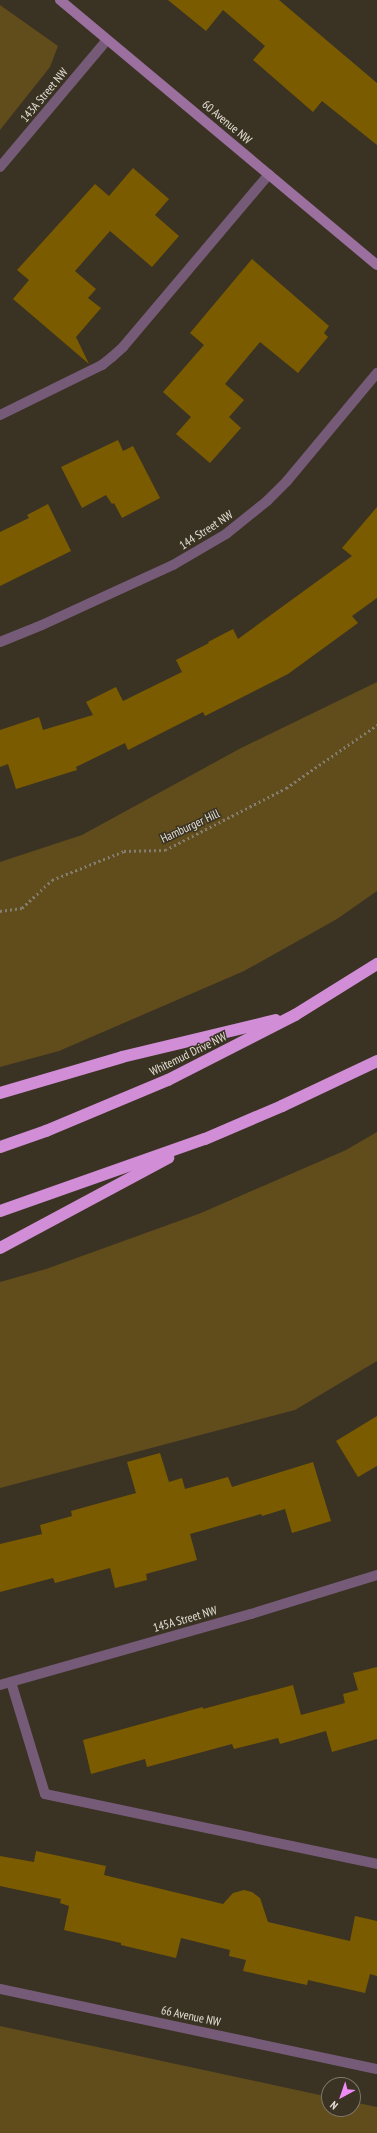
<!DOCTYPE html>
<style>
body{margin:0}
#map{position:relative;width:377px;height:2133px;overflow:hidden;background:#3a3323;font-family:"PT Sans Narrow",sans-serif}
div>[style]{position:absolute}
.green>*{inset:0;background:#614c1c}
.building>*{inset:0;background:#7b5b00}
.path>*{height:2.5px;margin-top:-1.25px;transform-origin:0;background:repeating-linear-gradient(90deg,#847d70 0 2px,transparent 0 5px)}
.lane>*{height:10px;margin:-5px;padding:0 5px;transform-origin:5px;border-radius:5px;background:#765b78}
.street>*{height:10px;margin:-5px;padding:0 5px;transform-origin:5px;border-radius:5px;background:#765b78}
.secondary>*{height:10px;margin:-5px;padding:0 5px;transform-origin:5px;border-radius:5px;background:#9b709f}
.highway>*{height:12px;margin:-6px;padding:0 6px;transform-origin:6px;border-radius:6px;background:#d18ed7}
span{translate:-50% -50%;white-space:nowrap;text-align:center;line-height:1.15;-webkit-text-stroke:3px #3a3323;paint-order:stroke}
.street-label{font-size:12px;color:#e4dfd5}
.north{position:absolute;left:321px;top:2077px;width:40px;height:40px;box-sizing:border-box;background:#3a3323;border:1px solid #7e786a;border-radius:50%;rotate:220deg;font-size:11px;font-weight:700;line-height:16px;text-align:center;color:#e4dfd5}
.north::after{content:'';display:block;margin:auto;width:14px;height:18px;background:#ef8bf7;clip-path:polygon(50% 0,100% 100%,50% 72%,0 100%)}
</style>
<div id="map">
<div class="green">
<i style="clip-path:polygon(0 5px,58px 46px,50px 67px,0 130px)"></i>
<i style="clip-path:polygon(377px 682px,377px 891px,337px 919px,244px 971px,59px 1051px,0 1067px,0 862px,82px 835px,241px 748px)"></i>
<i style="clip-path:polygon(377px 1132px,377px 1361px,295px 1410px,0 1488px,0 1282px,46px 1269px,201px 1213px,346px 1150px)"></i>
<i style="clip-path:polygon(0 2026px,329px 2097px,329px 2109px,353px 2109px,353px 2102px,377px 2107px,377px 2133px,0 2133px)"></i>
</div>
<div class="building">
<i style="clip-path:polygon(168px 0,279px 0,377px 83px,377px 145px,322px 101px,313px 112px,253px 60px,265px 46px,223px 10px,206px 31px)"></i>
<i style="clip-path:polygon(133px 168px,169px 199px,155px 215px,179px 236px,152px 267px,110px 231px,75px 271px,96px 289px,88px 298px,101px 308px,76px 337px,89px 364px,13px 299px,29px 280px,17px 270px,95px 184px,109px 196px)"></i>
<i style="clip-path:polygon(252px 259px,329px 326px,324px 333px,328px 337px,298px 373px,260px 342px,225px 384px,244px 400px,229px 417px,241px 428px,210px 463px,176px 434px,191px 417px,163px 392px,204px 345px,190px 333px)"></i>
<i style="clip-path:polygon(118px 440px,123px 451px,133px 446px,160px 498px,122px 518px,114px 503px,112px 504px,106px 495px,82px 508px,61px 467px)"></i>
<i style="clip-path:polygon(48px 504px,71px 551px,0 586px,0 532px,29px 518px,27px 515px)"></i>
<i style="clip-path:polygon(377px 507px,377px 598px,352px 616px,358px 623px,288px 674px,205px 716px,203px 712px,128px 750px,125px 743px,76px 767px,77px 770px,16px 789px,8px 764px,0 767px,0 730px,39px 717px,43px 730px,93px 715px,86px 702px,116px 687px,123px 701px,182px 672px,176px 660px,209px 643px,208px 642px,233px 629px,238px 639px,352px 556px,342px 548px)"></i>
<i style="clip-path:polygon(377px 1416px,377px 1466px,358px 1477px,336px 1441px)"></i>
<i style="clip-path:polygon(160px 1453px,169px 1482px,182px 1478px,185px 1489px,228px 1477px,232px 1487px,313px 1462px,331px 1521px,292px 1533px,285px 1509px,262px 1516px,261px 1514px,190px 1534px,197px 1560px,146px 1574px,147px 1580px,115px 1588px,110px 1568px,55px 1583px,53px 1578px,0 1592px,0 1544px,42px 1534px,40px 1525px,72px 1516px,71px 1511px,136px 1493px,127px 1462px)"></i>
<i style="clip-path:polygon(377px 1667px,377px 1739px,332px 1752px,326px 1731px,280px 1744px,278px 1738px,234px 1749px,232px 1744px,147px 1767px,145px 1759px,91px 1774px,83px 1740px,203px 1707px,203px 1709px,293px 1685px,301px 1715px,345px 1703px,343px 1694px,358px 1690px,353px 1673px)"></i>
<i style="clip-path:polygon(36px 1851px,106px 1866px,104px 1875px,223px 1904px,233px 1893px,244px 1890px,252px 1892px,260px 1898px,268px 1922px,350px 1941px,355px 1916px,377px 1921px,377px 1976px,370px 1974px,365px 1993px,308px 1980px,307px 1985px,243px 1971px,246px 1960px,229px 1956px,230px 1950px,181px 1938px,176px 1958px,121px 1945px,121px 1943px,64px 1930px,69px 1906px,60px 1903px,61px 1899px,0 1886px,0 1856px,34px 1862px)"></i>
</div>
<div class="path">
<i style="left:0;top:911px;width:22px;rotate:-8deg"></i>
<i style="left:22px;top:908px;width:41px;rotate:-43deg"></i>
<i style="left:52px;top:880px;width:78px;rotate:-21.9deg"></i>
<i style="left:124px;top:851px;width:41px;rotate:-1.4deg"></i>
<i style="left:165px;top:850px;width:136px;rotate:-27.1deg"></i>
<i style="left:286px;top:788px;width:111px;rotate:-34.7deg"></i>
</div>
<div class="lane">
<i style="left:0;top:415px;width:114px;rotate:-26.1deg"></i>
<i style="left:102px;top:365px;width:13px;rotate:-39deg"></i>
<i style="left:112px;top:357px;width:15px;rotate:-42deg"></i>
<i style="left:123px;top:347px;width:226px;rotate:-49.8deg"></i>
<i style="left:11px;top:1682px;width:117px;rotate:73.1deg"></i>
<i style="left:45px;top:1794px;width:339px;rotate:11.9deg"></i>
</div>
<div class="street">
<i style="left:0;top:167px;width:166px;rotate:-49.9deg"></i>
<i style="left:0;top:642px;width:45px;rotate:-22deg"></i>
<i style="left:42px;top:625px;width:144px;rotate:-24.6deg"></i>
<i style="left:173px;top:565px;width:61px;rotate:-30.3deg"></i>
<i style="left:226px;top:534px;width:53px;rotate:-38.8deg"></i>
<i style="left:267px;top:501px;width:28px;rotate:-45deg"></i>
<i style="left:287px;top:481px;width:141px;rotate:-50.2deg"></i>
<i style="left:0;top:1685px;width:261px;rotate:-15.8deg"></i>
<i style="left:251px;top:1614px;width:132px;rotate:-17.2deg"></i>
<i style="left:0;top:1989px;width:385px;rotate:12deg"></i>
</div>
<div class="secondary">
<i style="left:60px;top:0;width:413px;rotate:39.9deg"></i>
</div>
<div class="highway">
<i style="left:0;top:1093px;width:127px;rotate:-16.4deg"></i>
<i style="left:122px;top:1057px;width:158px;rotate:-13.5deg"></i>
<i style="left:0;top:1147px;width:49px;rotate:-19.2deg"></i>
<i style="left:46px;top:1131px;width:132px;rotate:-22.7deg"></i>
<i style="left:168px;top:1080px;width:143px;rotate:-27.1deg"></i>
<i style="left:295px;top:1015px;width:97px;rotate:-31.9deg"></i>
<i style="left:0;top:1211px;width:217px;rotate:-19.4deg"></i>
<i style="left:205px;top:1139px;width:84px;rotate:-23.2deg"></i>
<i style="left:282px;top:1106px;width:105px;rotate:-25.3deg"></i>
<i style="left:0;top:1248px;width:191px;rotate:-28.2deg"></i>
</div>
<div class="street-label">
<span style="left:44px;top:95px;rotate:-50deg">143A Street NW</span>
<span style="left:227px;top:122px;rotate:40deg">60 Avenue NW</span>
<span style="left:206px;top:530px;rotate:-33deg">144 Street NW</span>
<span style="left:190px;top:826px;rotate:-25deg">Hamburger Hill</span>
<span style="left:188px;top:1054px;rotate:-26deg">Whitemud Drive NW</span>
<span style="left:185px;top:1619px;rotate:-16deg">145A Street NW</span>
<span style="left:191px;top:2016px;rotate:12deg">66 Avenue NW</span>
</div>
<div class="north">N</div>
</div>
